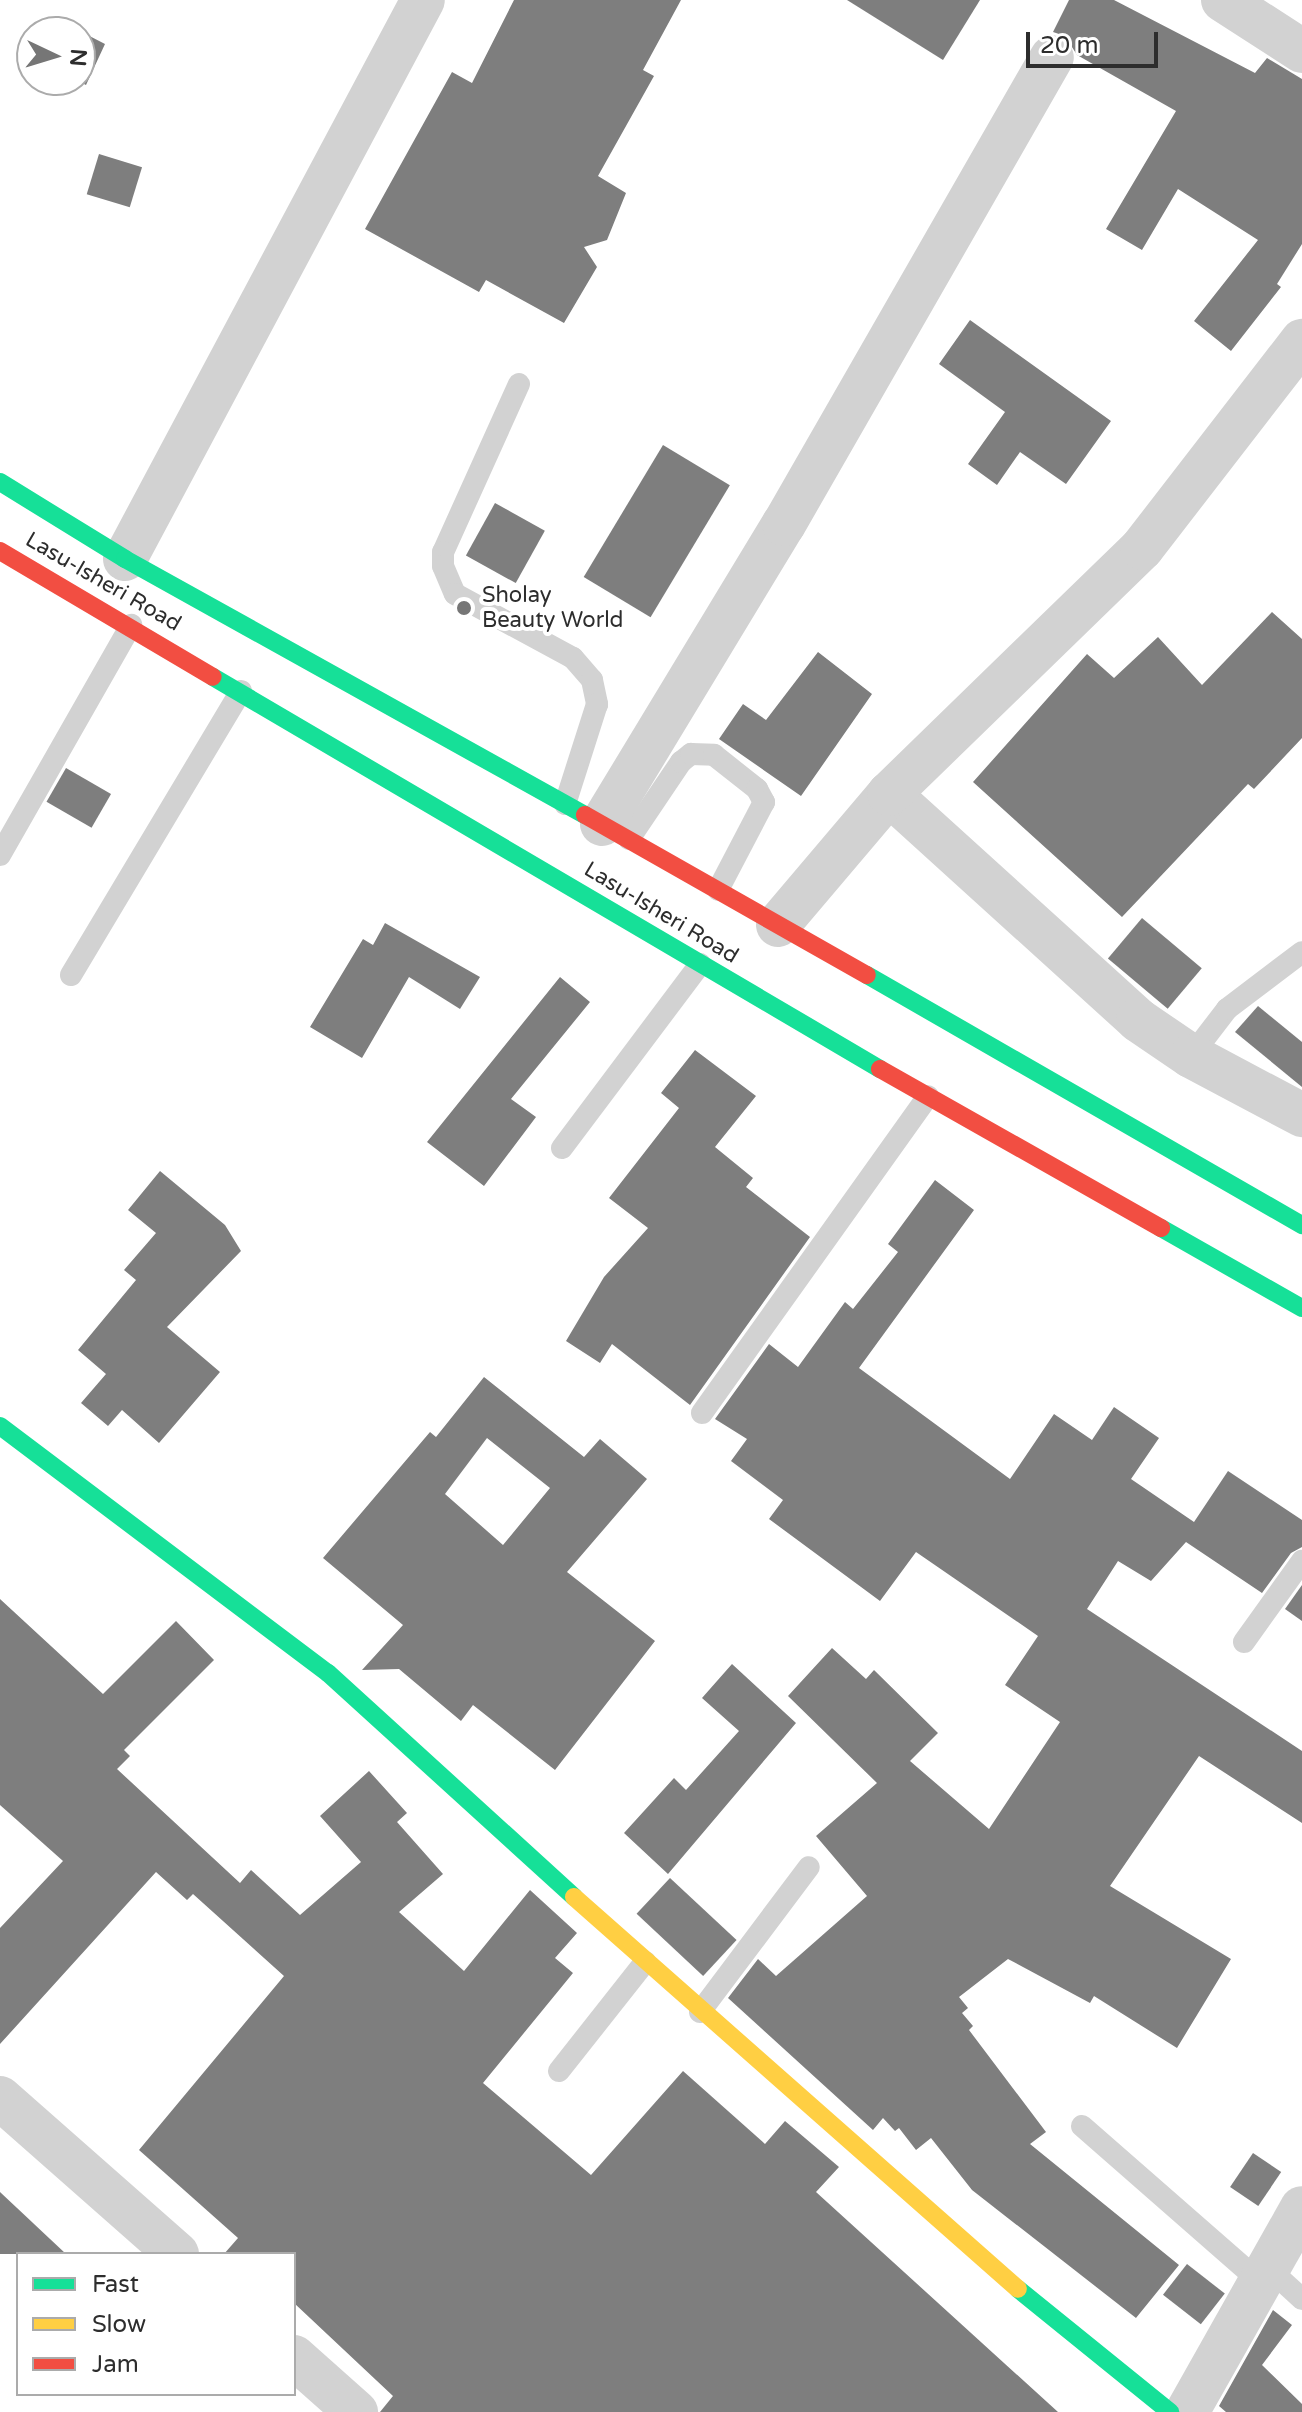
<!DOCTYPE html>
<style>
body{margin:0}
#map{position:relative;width:1302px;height:2412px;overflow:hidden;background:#fff;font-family:"Varela Round",sans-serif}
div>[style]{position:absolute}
.building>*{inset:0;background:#7e7e7e;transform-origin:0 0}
.lane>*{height:22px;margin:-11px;padding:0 11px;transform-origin:11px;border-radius:11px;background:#d2d2d2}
.street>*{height:44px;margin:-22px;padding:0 22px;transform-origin:22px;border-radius:22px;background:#d2d2d2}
.fast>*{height:18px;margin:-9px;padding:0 9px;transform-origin:9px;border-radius:9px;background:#16e098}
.slow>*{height:18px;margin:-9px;padding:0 9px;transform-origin:9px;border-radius:9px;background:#ffcf43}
.jam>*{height:18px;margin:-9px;padding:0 9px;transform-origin:9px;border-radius:9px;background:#f24e42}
.dots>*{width:22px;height:22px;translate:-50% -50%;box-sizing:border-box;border:4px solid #fff;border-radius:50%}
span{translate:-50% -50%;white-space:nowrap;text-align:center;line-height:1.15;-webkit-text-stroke:8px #fff;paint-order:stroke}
.street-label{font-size:22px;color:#2d2d2d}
.poi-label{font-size:22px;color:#2d2d2d}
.left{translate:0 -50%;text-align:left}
.legend{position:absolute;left:16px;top:2252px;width:280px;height:144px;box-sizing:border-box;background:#fff;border:2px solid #ababab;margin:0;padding:10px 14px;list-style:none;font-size:24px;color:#2d2d2d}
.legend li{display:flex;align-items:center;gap:16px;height:40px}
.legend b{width:40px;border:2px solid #ababab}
.north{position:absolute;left:16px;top:16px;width:80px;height:80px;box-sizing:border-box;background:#fff;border:2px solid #ababab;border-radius:50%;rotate:94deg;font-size:22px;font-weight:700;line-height:32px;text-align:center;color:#2d2d2d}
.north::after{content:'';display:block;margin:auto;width:28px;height:36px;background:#767676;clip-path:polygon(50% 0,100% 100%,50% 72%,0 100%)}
.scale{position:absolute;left:1026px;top:32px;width:132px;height:36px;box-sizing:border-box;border:4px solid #2d2d2d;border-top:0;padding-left:10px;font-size:24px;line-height:28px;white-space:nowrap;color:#2d2d2d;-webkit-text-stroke:6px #fff;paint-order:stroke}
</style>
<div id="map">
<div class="building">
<i style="clip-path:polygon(514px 0,681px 0,643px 70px,654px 76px,598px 176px,626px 193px,607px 240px,584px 247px,597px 267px,564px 323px,486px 280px,479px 292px,365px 229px,452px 72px,472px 83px)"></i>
<i style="clip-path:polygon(847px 0,980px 0,943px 60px)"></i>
<i style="clip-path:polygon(1069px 0,1114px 0,1255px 73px,1267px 58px,1302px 79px,1302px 244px,1277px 284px,1281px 287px,1231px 351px,1194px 321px,1258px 240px,1178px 189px,1142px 250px,1106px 229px,1176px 111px,1077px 55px,1065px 36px,1053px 32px)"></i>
<i style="clip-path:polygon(72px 27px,105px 44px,86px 85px,76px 80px,80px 80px,80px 32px,70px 32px)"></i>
<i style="left:99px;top:154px;width:45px;height:42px;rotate:17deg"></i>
<i style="clip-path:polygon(970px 320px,1111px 421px,1066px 484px,1020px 452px,997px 485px,968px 464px,1005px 412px,939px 364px)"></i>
<i style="left:663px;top:445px;width:78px;height:154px;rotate:31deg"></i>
<i style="left:495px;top:503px;width:57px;height:60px;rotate:29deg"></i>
<i style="clip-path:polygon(1272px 612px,1302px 639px,1302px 738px,1254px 789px,1248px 784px,1122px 917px,973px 782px,1087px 654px,1114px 678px,1158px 637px,1202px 685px)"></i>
<i style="clip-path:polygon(818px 652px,872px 694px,801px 796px,719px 739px,743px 704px,766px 720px)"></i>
<i style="left:66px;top:768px;width:52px;height:39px;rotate:30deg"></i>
<i style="left:1142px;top:918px;width:78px;height:53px;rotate:40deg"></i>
<i style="clip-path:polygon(385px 923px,480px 977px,460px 1009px,409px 977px,362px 1058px,310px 1027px,363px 939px,373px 945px)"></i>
<i style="clip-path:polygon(560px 977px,590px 1002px,511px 1099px,536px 1117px,484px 1186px,427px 1142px)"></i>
<i style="clip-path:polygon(1258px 1006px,1302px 1042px,1302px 1087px,1235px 1032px)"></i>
<i style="clip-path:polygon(695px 1050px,756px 1096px,715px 1147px,753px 1178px,746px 1187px,810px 1237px,690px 1405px,612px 1344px,600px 1363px,566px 1341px,604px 1277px,648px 1228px,609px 1198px,679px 1108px,661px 1093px)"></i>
<i style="clip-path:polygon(160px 1171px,225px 1225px,241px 1251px,167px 1327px,220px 1372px,159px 1443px,122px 1410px,108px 1426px,81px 1403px,106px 1374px,78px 1350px,136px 1280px,124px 1270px,156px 1233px,128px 1210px)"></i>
<i style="clip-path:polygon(935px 1180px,974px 1210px,859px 1368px,1010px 1479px,1054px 1414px,1092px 1440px,1114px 1407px,1159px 1438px,1131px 1479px,1194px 1522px,1228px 1471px,1302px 1520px,1302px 1547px,1291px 1553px,1262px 1593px,1186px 1542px,1151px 1581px,1118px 1561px,1087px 1609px,1302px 1751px,1302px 1823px,1199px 1756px,1110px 1886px,1231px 1959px,1177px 2048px,1094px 1996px,1090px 2003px,1008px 1959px,959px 1997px,968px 2008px,962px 2013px,973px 2026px,969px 2030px,1046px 2132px,1030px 2144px,1179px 2265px,1136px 2318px,972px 2190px,931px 2138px,916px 2150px,899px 2128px,895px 2131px,883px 2118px,873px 2130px,728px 1998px,758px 1959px,776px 1976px,867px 1896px,816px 1836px,877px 1783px,788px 1696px,832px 1648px,866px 1679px,874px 1670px,938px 1733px,910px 1761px,989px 1829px,1060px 1722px,1005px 1685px,1038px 1636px,916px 1552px,880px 1601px,769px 1519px,783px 1500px,731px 1461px,747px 1439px,715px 1419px,769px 1344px,798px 1367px,845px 1302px,853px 1309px,898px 1252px,888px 1244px)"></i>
<i style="clip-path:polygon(evenodd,484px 1377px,584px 1457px,600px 1439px,647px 1479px,567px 1572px,655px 1641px,555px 1770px,473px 1705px,461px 1721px,399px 1669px,362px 1670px,403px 1625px,323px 1558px,430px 1432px,436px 1437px,484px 1377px,487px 1438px,550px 1488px,503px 1545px,445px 1494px,487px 1438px)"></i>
<i style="clip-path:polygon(1302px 1585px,1302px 1621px,1285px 1609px)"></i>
<i style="clip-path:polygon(0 1599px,103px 1694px,176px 1621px,214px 1660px,124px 1750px,130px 1756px,117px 1769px,240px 1883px,251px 1870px,300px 1915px,361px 1862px,320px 1816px,369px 1771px,407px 1813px,397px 1822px,443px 1874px,399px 1912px,464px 1971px,530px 1890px,577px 1933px,555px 1958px,573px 1973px,483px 2083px,591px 2175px,683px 2071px,765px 2144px,785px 2121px,839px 2167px,816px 2192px,1058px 2412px,380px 2412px,393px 2396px,294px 2303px,294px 2254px,224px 2254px,238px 2238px,139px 2150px,284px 1976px,193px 1894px,187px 1900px,156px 1872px,0 2044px,0 1928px,63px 1861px,0 1805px)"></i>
<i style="clip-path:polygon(732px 1664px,796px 1723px,668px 1874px,624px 1833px,674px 1778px,686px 1790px,739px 1731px,702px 1698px)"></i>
<i style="left:670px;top:1878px;width:91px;height:49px;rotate:43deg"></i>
<i style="left:1253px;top:2153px;width:34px;height:41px;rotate:34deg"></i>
<i style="clip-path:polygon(0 2192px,66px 2254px,0 2254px)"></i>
<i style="left:1187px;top:2264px;width:48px;height:39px;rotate:38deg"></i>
<i style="clip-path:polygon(1273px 2310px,1292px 2325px,1262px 2365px,1302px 2404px,1302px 2412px,1226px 2412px,1219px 2406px)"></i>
</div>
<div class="lane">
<i style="left:519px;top:384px;width:184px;rotate:114.3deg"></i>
<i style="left:443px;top:552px;width:14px;rotate:90deg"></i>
<i style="left:443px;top:566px;width:30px;rotate:67deg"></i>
<i style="left:455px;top:594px;width:134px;rotate:28.5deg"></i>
<i style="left:573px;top:658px;width:29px;rotate:49deg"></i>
<i style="left:592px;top:680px;width:25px;rotate:78deg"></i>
<i style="left:597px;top:704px;width:105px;rotate:107.7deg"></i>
<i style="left:629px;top:839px;width:93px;rotate:-56deg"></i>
<i style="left:681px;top:762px;width:13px;rotate:-39deg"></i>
<i style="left:691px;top:754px;width:23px;rotate:2deg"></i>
<i style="left:714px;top:755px;width:55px;rotate:38.3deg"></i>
<i style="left:757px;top:789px;width:15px;rotate:62deg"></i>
<i style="left:764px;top:802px;width:99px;rotate:117.6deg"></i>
<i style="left:0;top:855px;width:265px;rotate:-60.3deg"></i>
<i style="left:71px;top:975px;width:331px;rotate:-59.1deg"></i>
<i style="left:1191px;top:1056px;width:59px;rotate:-52.5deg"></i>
<i style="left:1227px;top:1009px;width:94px;rotate:-37.2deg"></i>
<i style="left:562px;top:1148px;width:230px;rotate:-53.1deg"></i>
<i style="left:702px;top:1413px;width:389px;rotate:-54.5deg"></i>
<i style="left:1244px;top:1642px;width:100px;rotate:-54.4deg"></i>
<i style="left:700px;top:2012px;width:181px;rotate:-53.1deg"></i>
<i style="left:559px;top:2071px;width:139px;rotate:-51.7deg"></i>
<i style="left:1082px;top:2126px;width:234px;rotate:41.2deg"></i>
<i style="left:1266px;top:2266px;width:49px;rotate:42.5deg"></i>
</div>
<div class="street">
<i style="left:1223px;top:0;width:94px;rotate:32.8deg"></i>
<i style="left:125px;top:559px;width:633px;rotate:-61.94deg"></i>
<i style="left:889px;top:794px;width:336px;rotate:42.2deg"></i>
<i style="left:1138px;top:1020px;width:64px;rotate:34.2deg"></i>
<i style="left:1191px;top:1056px;width:126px;rotate:28deg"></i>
<i style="left:602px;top:824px;width:351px;rotate:-58.8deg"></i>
<i style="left:784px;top:524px;width:538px;rotate:-60.15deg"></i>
<i style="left:778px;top:925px;width:172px;rotate:-49.7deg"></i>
<i style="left:889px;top:794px;width:353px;rotate:-44.2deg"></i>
<i style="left:1142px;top:548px;width:262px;rotate:-52.3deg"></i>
<i style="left:0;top:2098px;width:236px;rotate:41.4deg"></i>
<i style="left:294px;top:2357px;width:83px;rotate:41.6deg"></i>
<i style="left:1187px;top:2412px;width:234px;rotate:-60.6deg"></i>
</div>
<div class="fast">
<i style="left:0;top:482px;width:147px;rotate:31.6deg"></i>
<i style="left:125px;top:559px;width:526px;rotate:29.1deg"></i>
<i style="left:213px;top:677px;width:774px;rotate:30.44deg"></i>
<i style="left:867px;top:975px;width:502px;rotate:29.89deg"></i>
<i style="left:1161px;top:1228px;width:162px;rotate:29.6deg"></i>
<i style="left:0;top:1426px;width:411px;rotate:37deg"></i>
<i style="left:328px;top:1673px;width:333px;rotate:42.3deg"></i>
<i style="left:1018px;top:2289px;width:196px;rotate:39deg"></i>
</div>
<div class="slow">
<i style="left:574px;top:1897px;width:592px;rotate:41.44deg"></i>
</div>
<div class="jam">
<i style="left:0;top:551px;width:247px;rotate:30.6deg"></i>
<i style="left:585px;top:815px;width:324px;rotate:29.6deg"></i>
<i style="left:880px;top:1069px;width:323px;rotate:29.5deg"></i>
</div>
<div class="dots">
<i style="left:464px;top:608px;background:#767676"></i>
</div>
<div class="street-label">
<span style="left:103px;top:582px;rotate:30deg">Lasu-Isheri Road</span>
<span style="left:661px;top:913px;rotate:31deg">Lasu-Isheri Road</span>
</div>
<div class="poi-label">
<span class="left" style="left:482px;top:608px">Sholay<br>Beauty World</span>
</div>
<ul class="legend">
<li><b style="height:10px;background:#16e098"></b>Fast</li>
<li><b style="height:10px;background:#ffcf43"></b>Slow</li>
<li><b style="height:10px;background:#f24e42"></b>Jam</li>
</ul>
<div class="north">N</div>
<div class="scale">20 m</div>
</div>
